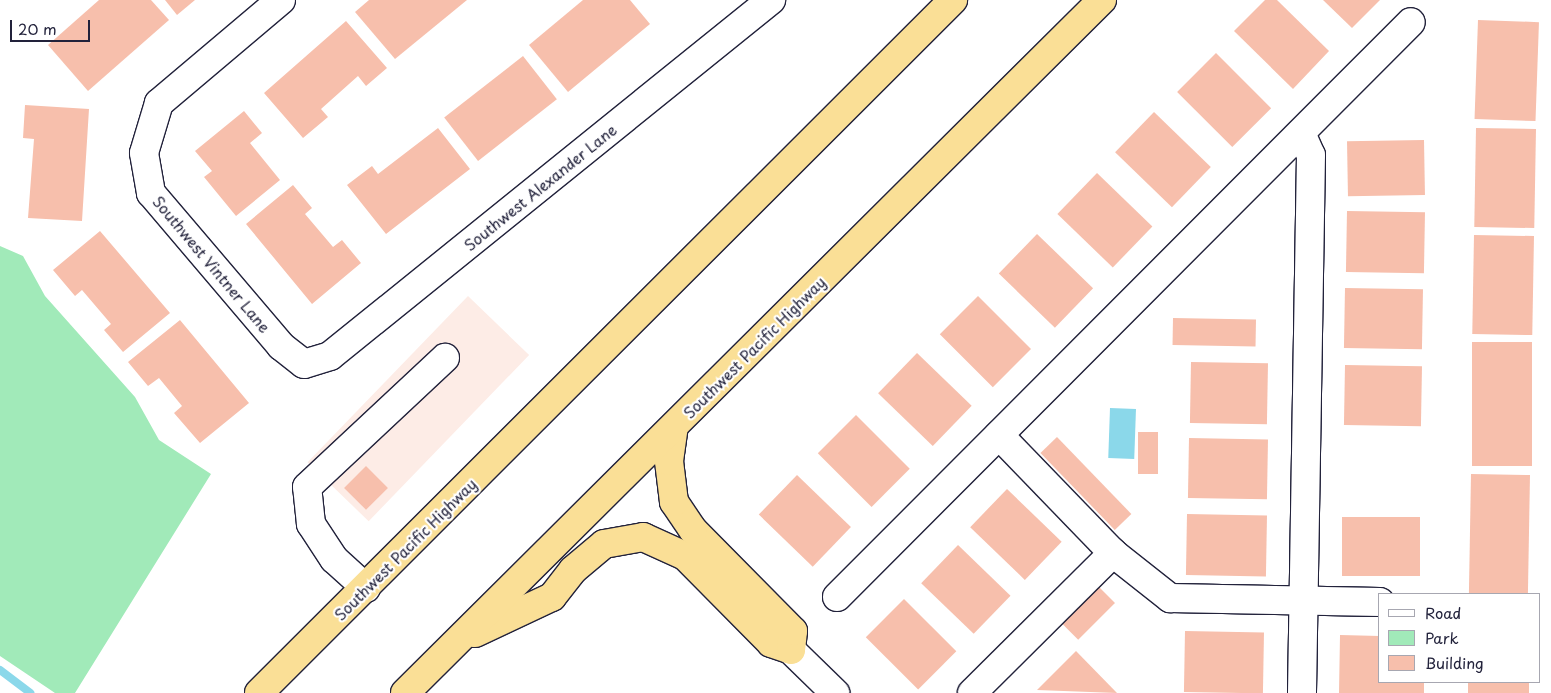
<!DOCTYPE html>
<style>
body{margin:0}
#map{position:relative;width:1551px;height:693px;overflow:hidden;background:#fff;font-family:"Playpen Sans",sans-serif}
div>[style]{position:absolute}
.built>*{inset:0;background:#fdece6;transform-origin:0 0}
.green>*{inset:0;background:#a1eab9}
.water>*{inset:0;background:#8bd8ea;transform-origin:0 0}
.stream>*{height:8px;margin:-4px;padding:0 4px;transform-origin:4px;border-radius:4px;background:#8bd8ea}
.building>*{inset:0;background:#f7bfac;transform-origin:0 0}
.roads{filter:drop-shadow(1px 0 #22223b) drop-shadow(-1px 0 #22223b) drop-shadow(0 1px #22223b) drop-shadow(0 -1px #22223b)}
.minor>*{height:28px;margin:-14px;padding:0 14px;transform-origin:14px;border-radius:14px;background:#fff}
.highway>*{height:28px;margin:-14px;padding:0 14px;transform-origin:14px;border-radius:14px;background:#fadf96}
span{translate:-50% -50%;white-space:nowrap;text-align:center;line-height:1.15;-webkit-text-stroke:4.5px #fff;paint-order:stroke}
.street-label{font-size:15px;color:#22223b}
.legend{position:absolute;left:1378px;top:593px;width:162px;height:90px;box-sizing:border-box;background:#fff;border:1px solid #a7a7b1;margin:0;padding:6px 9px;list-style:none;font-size:15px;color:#22223b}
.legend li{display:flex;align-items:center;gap:10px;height:25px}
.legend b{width:25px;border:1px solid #a7a7b1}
.scale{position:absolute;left:10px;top:20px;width:80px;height:22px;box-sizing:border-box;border:2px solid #22223b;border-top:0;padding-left:6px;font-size:15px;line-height:18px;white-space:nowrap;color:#22223b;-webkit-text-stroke:4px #fff;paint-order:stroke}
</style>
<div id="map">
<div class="built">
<i style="left:468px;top:296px;width:85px;height:231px;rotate:44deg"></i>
</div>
<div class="green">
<i style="clip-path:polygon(0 246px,23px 256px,45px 296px,135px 397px,159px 440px,211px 474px,75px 693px,55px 693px,0 656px)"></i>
</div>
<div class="water">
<i style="left:1110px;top:408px;width:26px;height:50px;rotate:2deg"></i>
</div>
<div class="stream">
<i style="left:0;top:670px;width:38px;rotate:37deg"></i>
</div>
<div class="building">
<i style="clip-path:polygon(99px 0,151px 0,169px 20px,88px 91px,48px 45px)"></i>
<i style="clip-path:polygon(165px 0,195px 0,177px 15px)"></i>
<i style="clip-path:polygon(369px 0,467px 0,395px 59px,355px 12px)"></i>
<i style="clip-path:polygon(583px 0,630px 0,650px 24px,568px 92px,529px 45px)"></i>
<i style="clip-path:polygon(1265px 0,1277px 0,1329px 51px,1293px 89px,1234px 31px)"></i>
<i style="clip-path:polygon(1323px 0,1380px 0,1352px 28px)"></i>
<i style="left:1478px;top:20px;width:61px;height:99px;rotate:2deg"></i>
<i style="clip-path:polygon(346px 21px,387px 68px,366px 86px,358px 76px,321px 109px,328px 117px,303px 138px,264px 93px)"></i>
<i style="left:1216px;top:53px;width:78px;height:55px;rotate:45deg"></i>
<i style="left:523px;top:56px;width:55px;height:100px;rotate:52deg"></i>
<i style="clip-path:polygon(25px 105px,89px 109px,82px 221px,28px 218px,34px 139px,23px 138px)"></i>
<i style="clip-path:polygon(244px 111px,262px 133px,250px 143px,280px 180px,236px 216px,204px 177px,212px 171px,195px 151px)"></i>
<i style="left:1154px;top:112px;width:79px;height:56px;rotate:44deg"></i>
<i style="clip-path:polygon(438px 128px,470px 169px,386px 234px,347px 185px,372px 166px,378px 174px)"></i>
<i style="left:1476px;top:128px;width:60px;height:99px;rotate:1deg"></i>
<i style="left:1424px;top:140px;width:55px;height:77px;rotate:89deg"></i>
<i style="left:1097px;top:173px;width:77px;height:57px;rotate:44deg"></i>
<i style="clip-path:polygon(293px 185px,312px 208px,305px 214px,333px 247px,342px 240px,361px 263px,312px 304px,246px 224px)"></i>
<i style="left:1347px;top:211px;width:78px;height:61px;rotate:1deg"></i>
<i style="clip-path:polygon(100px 231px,170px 313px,123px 352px,104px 330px,111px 324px,82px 290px,75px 296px,53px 270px)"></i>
<i style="left:1037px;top:234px;width:78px;height:55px;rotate:44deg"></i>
<i style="left:1474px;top:235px;width:60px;height:99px;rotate:1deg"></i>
<i style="left:1345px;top:288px;width:78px;height:60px;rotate:1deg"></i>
<i style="left:978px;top:296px;width:75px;height:54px;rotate:45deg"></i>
<i style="left:1173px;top:318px;width:83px;height:27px;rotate:1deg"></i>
<i style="clip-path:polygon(180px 320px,249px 403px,200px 443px,174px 413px,182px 406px,159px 378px,148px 386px,128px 362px)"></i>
<i style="left:1472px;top:342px;width:60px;height:124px"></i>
<i style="left:917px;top:353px;width:76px;height:56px;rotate:44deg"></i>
<i style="left:1191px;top:362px;width:77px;height:61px;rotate:1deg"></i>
<i style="left:1345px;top:365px;width:77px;height:60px;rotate:1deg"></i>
<i style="left:856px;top:415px;width:76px;height:54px;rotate:45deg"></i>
<i style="left:1138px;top:432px;width:20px;height:42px"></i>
<i style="left:1057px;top:437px;width:107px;height:23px;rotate:46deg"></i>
<i style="left:1189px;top:438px;width:79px;height:60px;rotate:1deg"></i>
<i style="left:366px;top:466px;width:31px;height:31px;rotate:45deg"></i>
<i style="left:1471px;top:474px;width:59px;height:120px;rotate:1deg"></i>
<i style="left:797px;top:475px;width:75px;height:55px;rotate:44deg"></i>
<i style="left:1007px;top:489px;width:76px;height:53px;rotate:44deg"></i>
<i style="left:1187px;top:514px;width:80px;height:61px;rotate:1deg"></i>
<i style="left:1342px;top:517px;width:78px;height:59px"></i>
<i style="left:958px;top:545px;width:73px;height:53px;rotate:44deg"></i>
<i style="left:1098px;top:586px;width:24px;height:52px;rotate:45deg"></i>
<i style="left:904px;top:599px;width:74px;height:54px;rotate:45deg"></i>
<i style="left:1185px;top:631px;width:79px;height:61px;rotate:1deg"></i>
<i style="clip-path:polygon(1340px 635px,1380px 636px,1380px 682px,1424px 682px,1424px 693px,1339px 693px)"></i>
<i style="clip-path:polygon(1076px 651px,1117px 693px,1037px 690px)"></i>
<i style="left:1468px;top:682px;width:61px;height:11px"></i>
</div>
<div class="roads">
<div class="minor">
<i style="left:281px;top:0;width:160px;rotate:139.8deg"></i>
<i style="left:159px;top:103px;width:52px;rotate:106.7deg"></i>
<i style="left:144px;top:153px;width:41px;rotate:80.1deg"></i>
<i style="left:151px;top:193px;width:201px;rotate:49.6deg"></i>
<i style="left:281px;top:346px;width:29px;rotate:38deg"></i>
<i style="left:304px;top:364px;width:27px;rotate:-17deg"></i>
<i style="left:330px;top:356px;width:567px;rotate:-38.91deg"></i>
<i style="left:1301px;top:133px;width:24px;rotate:66deg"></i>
<i style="left:1311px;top:155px;width:538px;rotate:90.96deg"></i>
<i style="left:999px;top:435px;width:164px;rotate:46deg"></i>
<i style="left:1113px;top:553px;width:73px;rotate:38.3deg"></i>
<i style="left:1170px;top:598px;width:210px;rotate:1.1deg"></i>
<i style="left:366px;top:588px;width:43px;rotate:-137.8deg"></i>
<i style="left:334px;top:559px;width:42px;rotate:-123.3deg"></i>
<i style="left:311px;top:524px;width:37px;rotate:-96deg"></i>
<i style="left:307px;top:487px;width:189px;rotate:-43.1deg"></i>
<i style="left:837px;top:597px;width:812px;rotate:-45.05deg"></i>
<i style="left:791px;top:650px;width:62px;rotate:44.3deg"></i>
<i style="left:972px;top:693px;width:199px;rotate:-44.8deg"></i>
</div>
<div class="highway">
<i style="left:475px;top:633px;width:85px;rotate:-25.1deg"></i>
<i style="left:552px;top:597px;width:34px;rotate:-52deg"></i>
<i style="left:573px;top:570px;width:40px;rotate:-40deg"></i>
<i style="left:604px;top:544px;width:40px;rotate:-10deg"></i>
<i style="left:643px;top:537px;width:46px;rotate:24.3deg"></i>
<i style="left:685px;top:556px;width:122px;rotate:45.3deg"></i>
<i style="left:771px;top:643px;width:21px;rotate:19deg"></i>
<i style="left:791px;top:650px;width:19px;rotate:-84deg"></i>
<i style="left:793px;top:631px;width:142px;rotate:-134.7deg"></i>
<i style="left:693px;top:530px;width:34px;rotate:-124deg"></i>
<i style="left:674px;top:502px;width:41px;rotate:-97deg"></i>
<i style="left:669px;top:461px;width:34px;rotate:-82deg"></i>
<i style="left:259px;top:693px;width:981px;rotate:-44.96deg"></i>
<i style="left:405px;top:693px;width:983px;rotate:-44.84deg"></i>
</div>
</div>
<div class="street-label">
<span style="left:540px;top:187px;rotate:-39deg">Southwest Alexander Lane</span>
<span style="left:212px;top:264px;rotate:50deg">Southwest Vintner Lane</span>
<span style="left:754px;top:347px;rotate:-45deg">Southwest Pacific Highway</span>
<span style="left:405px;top:549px;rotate:-45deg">Southwest Pacific Highway</span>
</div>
<ul class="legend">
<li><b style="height:6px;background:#fff"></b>Road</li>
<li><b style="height:14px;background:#a1eab9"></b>Park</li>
<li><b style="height:14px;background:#f7bfac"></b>Building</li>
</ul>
<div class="scale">20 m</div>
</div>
